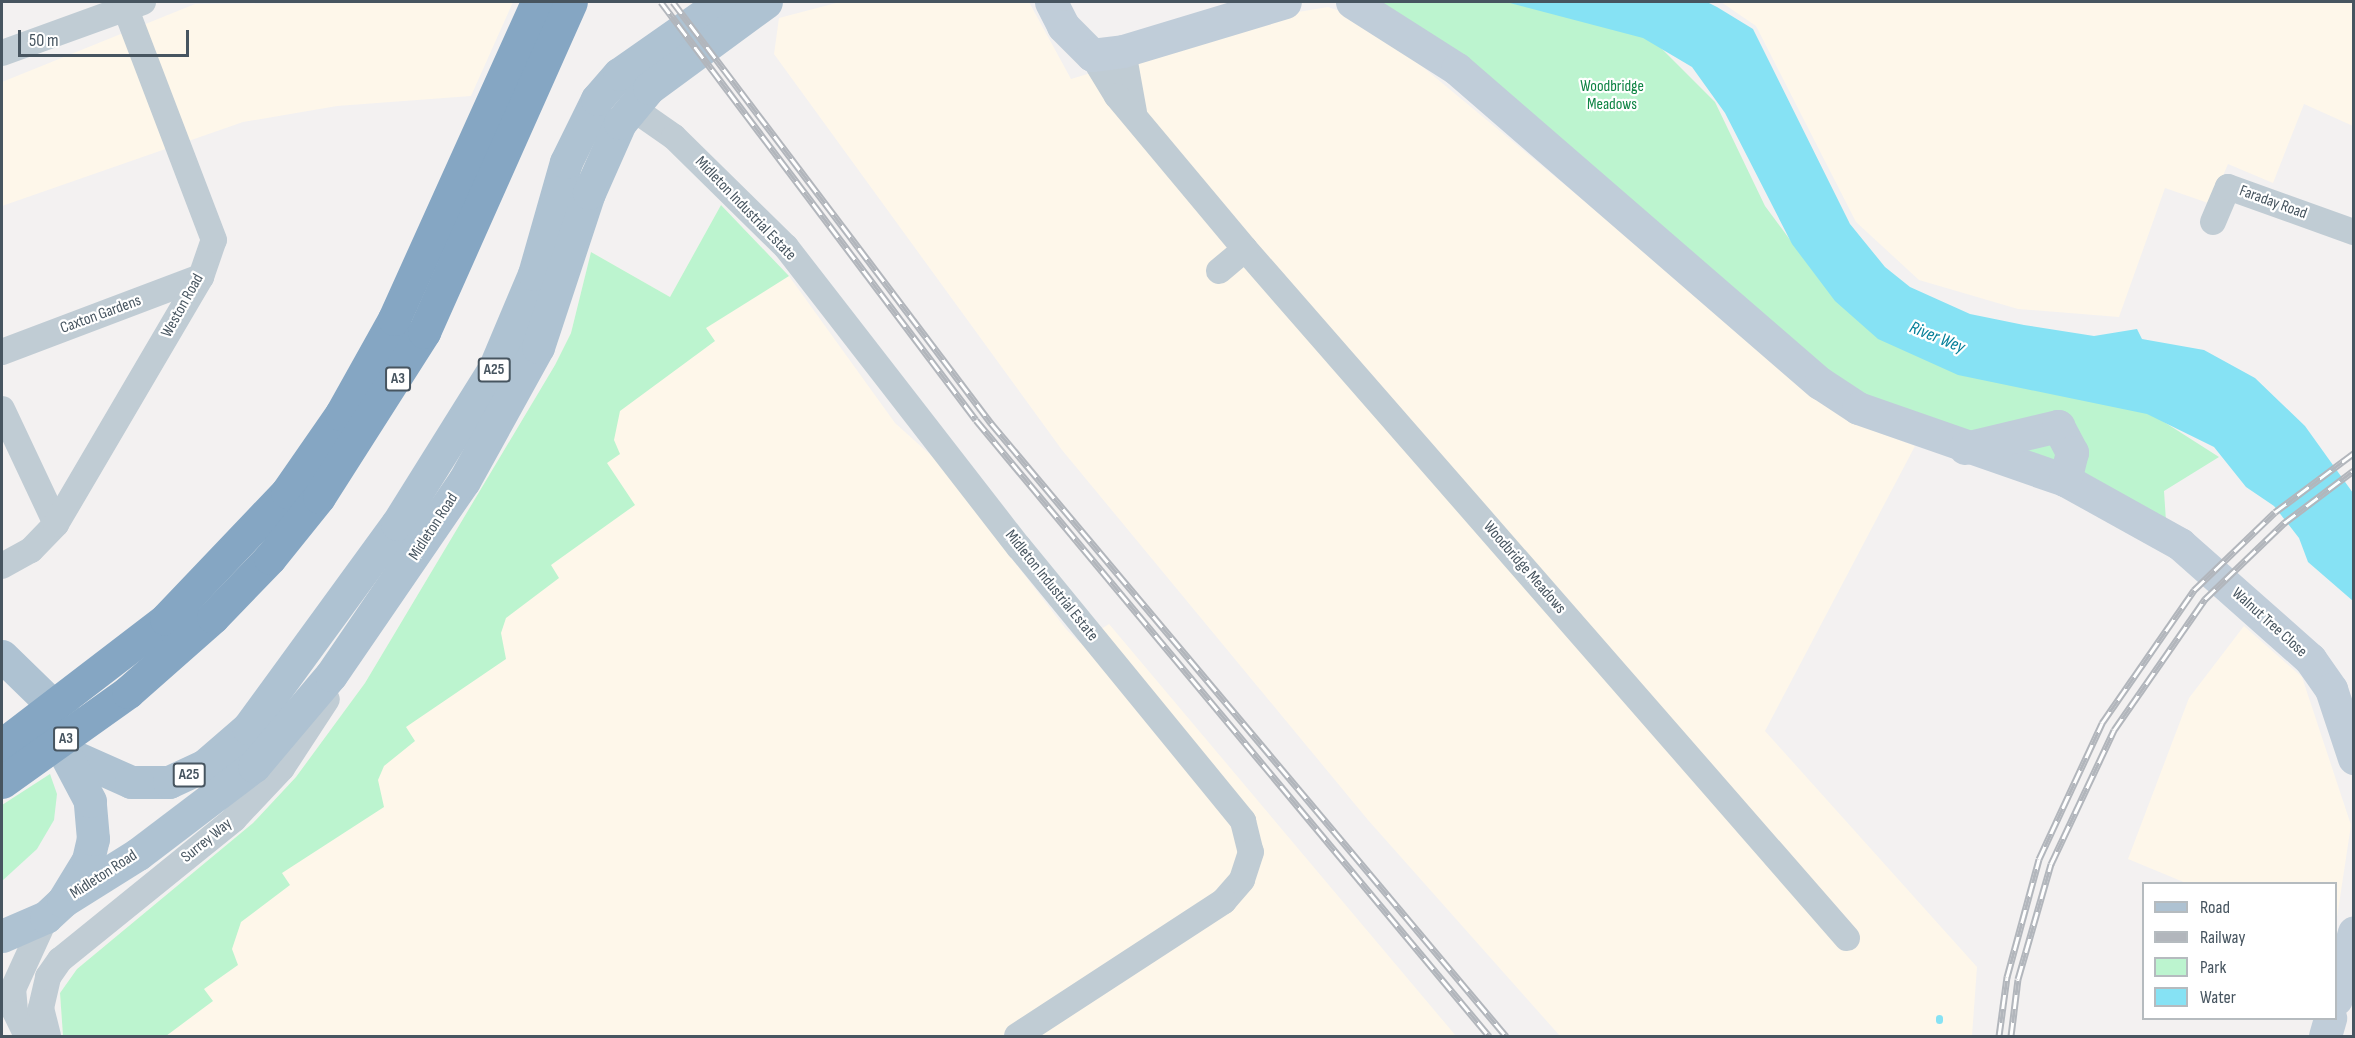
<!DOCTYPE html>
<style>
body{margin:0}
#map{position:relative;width:2355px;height:1038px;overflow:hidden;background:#f3f1f1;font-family:"Sofia Sans Condensed",sans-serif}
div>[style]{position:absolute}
.commercial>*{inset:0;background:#fef7ea}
.green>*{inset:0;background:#bcf4cf}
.water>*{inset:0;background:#86e2f4}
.stream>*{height:7px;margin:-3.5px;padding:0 3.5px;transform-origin:3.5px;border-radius:3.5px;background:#86e2f4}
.street>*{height:26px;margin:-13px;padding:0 13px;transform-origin:13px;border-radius:13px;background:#c0ccd4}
.secondary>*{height:33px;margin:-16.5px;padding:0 16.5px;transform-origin:16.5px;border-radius:16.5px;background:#c0cdd9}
.primary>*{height:33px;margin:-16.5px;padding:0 16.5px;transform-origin:16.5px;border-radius:16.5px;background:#aec2d2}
.highway>*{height:33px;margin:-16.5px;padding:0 16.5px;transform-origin:16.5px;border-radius:16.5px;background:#85a6c3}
.rail>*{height:7px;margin-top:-3.5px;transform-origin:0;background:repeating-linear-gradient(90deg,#fff 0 14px,#b2b6bc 0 28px);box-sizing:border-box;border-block:2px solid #b2b6bc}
span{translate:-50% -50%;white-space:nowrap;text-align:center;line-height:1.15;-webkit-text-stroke:4.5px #fff;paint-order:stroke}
.shield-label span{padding:2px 4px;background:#fff;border:2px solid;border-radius:4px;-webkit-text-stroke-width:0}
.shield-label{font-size:15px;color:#475560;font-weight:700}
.park-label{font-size:16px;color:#0f8444}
.street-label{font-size:16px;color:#475560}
.water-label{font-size:18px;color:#037f98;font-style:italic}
.frame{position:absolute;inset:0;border:3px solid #475560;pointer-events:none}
.legend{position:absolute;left:2142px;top:882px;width:195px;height:138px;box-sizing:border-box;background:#fff;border:2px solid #b5bbbf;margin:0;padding:8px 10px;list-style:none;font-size:18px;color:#475560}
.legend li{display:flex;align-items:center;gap:12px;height:30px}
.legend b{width:30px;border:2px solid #b5bbbf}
.scale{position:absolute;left:18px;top:30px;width:171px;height:27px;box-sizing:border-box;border:3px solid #475560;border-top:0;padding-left:8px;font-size:18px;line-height:21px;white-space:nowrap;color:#475560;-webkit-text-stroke:4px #fff;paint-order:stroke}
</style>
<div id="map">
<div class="commercial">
<i style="clip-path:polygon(513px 2px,471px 96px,337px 106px,243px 122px,2px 206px,2px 82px,195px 4px)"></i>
<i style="clip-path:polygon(840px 2px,1029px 2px,1071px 79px,1286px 14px,1328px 7px,1366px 20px,1851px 422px,1915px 446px,1765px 731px,1977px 967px,1972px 1036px,1560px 1036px,1368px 820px,1062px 450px,774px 54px,779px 18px)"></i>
<i style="clip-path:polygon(1721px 2px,2353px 2px,2353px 126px,2304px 104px,2273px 183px,2228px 164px,2211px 204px,2165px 188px,2119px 317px,2018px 309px,1919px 280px,1856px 222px,1756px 26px)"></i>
<i style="clip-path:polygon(721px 205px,789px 276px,895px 423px,935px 459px,1066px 629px,1080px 643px,1109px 624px,1456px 1036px,63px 1036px,60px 993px,77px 969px,253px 823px,296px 777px,365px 683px,555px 365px,571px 333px,591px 252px,670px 297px)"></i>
<i style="clip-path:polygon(2244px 626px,2302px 677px,2351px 825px,2336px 924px,2336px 884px,2186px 883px,2128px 859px,2189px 698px)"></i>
</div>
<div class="green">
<i style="clip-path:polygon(1378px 2px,1540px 2px,1651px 38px,1715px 102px,1765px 206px,1819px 279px,2150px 413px,2219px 457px,2164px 491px,2166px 521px,1852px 395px)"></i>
<i style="clip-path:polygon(721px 205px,789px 276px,706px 328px,715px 341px,620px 411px,614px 440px,620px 454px,607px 463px,635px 505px,551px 565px,559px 578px,506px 618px,501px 633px,506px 659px,406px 727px,415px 741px,384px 766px,378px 780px,384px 807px,282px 873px,290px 885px,241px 922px,232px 949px,238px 965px,204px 989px,213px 1001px,166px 1036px,63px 1036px,60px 993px,77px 969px,253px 823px,296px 777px,365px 683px,555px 365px,571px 333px,591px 252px,670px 297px)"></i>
<i style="clip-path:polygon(50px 774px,57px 794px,54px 820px,37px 849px,2px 881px,2px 805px)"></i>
</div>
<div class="water">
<i style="clip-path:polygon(1506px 2px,1707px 2px,1717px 7px,1753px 29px,1850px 224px,1885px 267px,1910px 287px,1970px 314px,2024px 325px,2094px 336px,2137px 329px,2142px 339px,2204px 350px,2255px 378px,2305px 426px,2353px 493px,2353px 601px,2308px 562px,2299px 538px,2274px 506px,2246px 487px,2214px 447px,2147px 414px,1958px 375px,1878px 339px,1835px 301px,1792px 244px,1725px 113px,1692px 67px,1643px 38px)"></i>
</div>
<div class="stream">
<i style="left:1939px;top:1020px;width:2px;rotate:-90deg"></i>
</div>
<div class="street">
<i style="left:1123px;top:51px;width:62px;rotate:79.8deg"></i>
<i style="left:2px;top:53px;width:150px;rotate:-19.9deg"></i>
<i style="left:1092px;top:55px;width:48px;rotate:58.6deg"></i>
<i style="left:1117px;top:96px;width:199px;rotate:50.1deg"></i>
<i style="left:1245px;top:249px;width:915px;rotate:48.86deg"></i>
<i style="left:631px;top:107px;width:52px;rotate:34.9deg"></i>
<i style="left:674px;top:137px;width:157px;rotate:44.5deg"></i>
<i style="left:786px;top:247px;width:380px;rotate:52.2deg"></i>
<i style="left:1019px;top:547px;width:354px;rotate:50.7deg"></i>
<i style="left:1243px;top:821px;width:32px;rotate:76deg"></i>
<i style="left:1251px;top:852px;width:29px;rotate:108deg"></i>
<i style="left:1242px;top:880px;width:28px;rotate:131deg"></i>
<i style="left:1224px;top:901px;width:247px;rotate:146.9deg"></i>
<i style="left:2213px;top:222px;width:38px;rotate:-67deg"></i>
<i style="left:2228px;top:187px;width:134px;rotate:19.7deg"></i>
<i style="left:1219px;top:271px;width:34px;rotate:-40deg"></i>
<i style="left:2px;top:352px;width:213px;rotate:-20.7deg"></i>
<i style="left:2px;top:409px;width:127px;rotate:64.8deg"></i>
<i style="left:2px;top:566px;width:33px;rotate:-29deg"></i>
<i style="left:31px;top:550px;width:36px;rotate:-46deg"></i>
<i style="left:56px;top:524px;width:286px;rotate:-59.6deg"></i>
<i style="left:201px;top:277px;width:39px;rotate:-71deg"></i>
<i style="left:214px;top:240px;width:249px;rotate:-110.9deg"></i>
<i style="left:27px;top:1036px;width:28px;rotate:-116deg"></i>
<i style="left:15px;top:1011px;width:22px;rotate:-95deg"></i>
<i style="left:13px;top:989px;width:79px;rotate:-65.4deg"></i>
<i style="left:48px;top:1036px;width:29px;rotate:-104deg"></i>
<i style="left:41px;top:1008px;width:32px;rotate:-77deg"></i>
<i style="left:48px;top:977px;width:21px;rotate:-55deg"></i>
<i style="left:60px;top:960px;width:224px;rotate:-39deg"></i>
<i style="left:234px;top:819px;width:70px;rotate:-46.7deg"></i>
<i style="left:282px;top:768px;width:82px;rotate:-56.9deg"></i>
</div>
<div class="secondary">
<i style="left:1051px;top:2px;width:27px;rotate:63deg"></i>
<i style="left:1063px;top:26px;width:41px;rotate:45deg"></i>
<i style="left:1092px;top:55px;width:31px;rotate:-7deg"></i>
<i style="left:1123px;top:51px;width:169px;rotate:-16.8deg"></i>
<i style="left:1352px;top:2px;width:125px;rotate:32.5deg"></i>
<i style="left:1457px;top:69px;width:480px;rotate:40.9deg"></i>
<i style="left:1820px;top:383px;width:45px;rotate:33.3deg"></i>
<i style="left:1858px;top:408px;width:219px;rotate:19.2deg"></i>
<i style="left:2065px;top:480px;width:132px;rotate:29.1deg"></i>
<i style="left:2180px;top:544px;width:174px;rotate:41.5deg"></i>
<i style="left:2310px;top:659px;width:37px;rotate:55deg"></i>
<i style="left:2331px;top:689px;width:73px;rotate:71.6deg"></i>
<i style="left:1965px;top:448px;width:96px;rotate:-13.3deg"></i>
<i style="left:2058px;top:426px;width:30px;rotate:62deg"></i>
<i style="left:2072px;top:452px;width:29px;rotate:104deg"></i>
<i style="left:2336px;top:999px;width:69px;rotate:-75deg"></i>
<i style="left:2325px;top:1036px;width:19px;rotate:-74deg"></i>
</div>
<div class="primary">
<i style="left:2px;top:656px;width:100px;rotate:44.2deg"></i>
<i style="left:66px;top:753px;width:71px;rotate:24deg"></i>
<i style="left:131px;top:782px;width:38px"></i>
<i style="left:169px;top:782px;width:38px;rotate:-25deg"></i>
<i style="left:204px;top:766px;width:58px;rotate:-40.8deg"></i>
<i style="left:248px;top:728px;width:253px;rotate:-53.9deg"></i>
<i style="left:397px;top:524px;width:183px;rotate:-58deg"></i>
<i style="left:494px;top:369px;width:103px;rotate:-67.2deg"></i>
<i style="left:534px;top:274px;width:116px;rotate:-74.1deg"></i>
<i style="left:566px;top:162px;width:70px;rotate:-63.8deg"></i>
<i style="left:597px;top:99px;width:33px;rotate:-49deg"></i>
<i style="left:619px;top:74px;width:126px;rotate:-35deg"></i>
<i style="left:63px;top:901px;width:89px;rotate:-32.1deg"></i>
<i style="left:138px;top:854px;width:146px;rotate:-37.2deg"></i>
<i style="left:254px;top:766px;width:119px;rotate:-49.8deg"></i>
<i style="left:331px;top:675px;width:235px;rotate:-55.6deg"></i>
<i style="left:464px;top:481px;width:153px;rotate:-61.1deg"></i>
<i style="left:538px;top:347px;width:162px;rotate:-71.7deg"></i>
<i style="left:589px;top:193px;width:77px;rotate:-66.1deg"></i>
<i style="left:620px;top:123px;width:45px;rotate:-50.4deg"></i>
<i style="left:649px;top:88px;width:145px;rotate:-36.3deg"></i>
<i style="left:2px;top:936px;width:48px;rotate:-23.4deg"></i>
<i style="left:46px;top:917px;width:23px;rotate:-43deg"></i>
<i style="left:63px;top:901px;width:48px;rotate:-58.6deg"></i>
<i style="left:88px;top:860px;width:22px;rotate:-77deg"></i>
<i style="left:93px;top:839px;width:38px;rotate:-95deg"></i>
<i style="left:90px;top:801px;width:58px;rotate:-117.9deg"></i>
</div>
<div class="highway">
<i style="left:2px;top:745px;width:207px;rotate:-37.5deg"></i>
<i style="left:166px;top:619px;width:175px;rotate:-46.4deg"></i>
<i style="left:287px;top:492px;width:95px;rotate:-55.3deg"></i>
<i style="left:341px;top:414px;width:109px;rotate:-60.8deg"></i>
<i style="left:394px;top:319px;width:348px;rotate:-65.7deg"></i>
<i style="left:2px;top:782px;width:155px;rotate:-35.5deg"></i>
<i style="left:128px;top:692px;width:113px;rotate:-41.4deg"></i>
<i style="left:213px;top:617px;width:82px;rotate:-46deg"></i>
<i style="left:270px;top:558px;width:78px;rotate:-51.2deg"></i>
<i style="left:319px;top:497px;width:196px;rotate:-57.5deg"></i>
<i style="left:424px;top:332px;width:361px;rotate:-66deg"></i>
</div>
<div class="rail">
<i style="left:661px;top:2px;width:523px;rotate:53deg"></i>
<i style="left:976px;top:420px;width:802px;rotate:50.21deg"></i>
<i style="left:673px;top:2px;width:528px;rotate:52.93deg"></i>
<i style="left:991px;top:423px;width:801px;rotate:49.97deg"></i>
<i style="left:1999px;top:1036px;width:60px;rotate:-82.3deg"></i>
<i style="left:2007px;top:977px;width:122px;rotate:-74.8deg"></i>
<i style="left:2039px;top:859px;width:150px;rotate:-65.1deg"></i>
<i style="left:2102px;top:723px;width:162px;rotate:-55.3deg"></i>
<i style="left:2194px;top:590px;width:112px;rotate:-43.9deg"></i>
<i style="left:2275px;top:512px;width:99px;rotate:-36.8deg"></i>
<i style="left:2011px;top:1036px;width:57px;rotate:-83deg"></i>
<i style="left:2018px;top:979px;width:120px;rotate:-74deg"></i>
<i style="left:2051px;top:864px;width:148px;rotate:-64.8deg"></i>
<i style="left:2114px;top:730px;width:160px;rotate:-55.2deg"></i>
<i style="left:2205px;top:599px;width:110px;rotate:-43.9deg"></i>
<i style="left:2284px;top:523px;width:88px;rotate:-37.1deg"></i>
</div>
<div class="shield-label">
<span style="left:494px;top:370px">A25</span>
<span style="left:398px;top:379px">A3</span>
<span style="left:66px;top:739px">A3</span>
<span style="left:189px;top:775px">A25</span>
</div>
<div class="park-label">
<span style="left:1612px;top:96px">Woodbridge<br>Meadows</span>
</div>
<div class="street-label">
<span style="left:2273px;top:203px;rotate:20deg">Faraday Road</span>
<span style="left:745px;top:209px;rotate:46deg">Midleton Industrial Estate</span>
<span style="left:183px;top:306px;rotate:-61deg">Weston Road</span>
<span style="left:101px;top:315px;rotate:-20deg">Caxton Gardens</span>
<span style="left:434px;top:527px;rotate:-57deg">Midleton Road</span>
<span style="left:1524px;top:568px;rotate:49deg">Woodbridge Meadows</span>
<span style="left:1051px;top:586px;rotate:51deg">Midleton Industrial Estate</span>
<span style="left:2269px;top:623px;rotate:42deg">Walnut Tree Close</span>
<span style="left:207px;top:841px;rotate:-39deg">Surrey Way</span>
<span style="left:104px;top:875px;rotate:-33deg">Midleton Road</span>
</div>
<div class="water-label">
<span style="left:1937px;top:338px;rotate:22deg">River Wey</span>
</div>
<div class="frame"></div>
<ul class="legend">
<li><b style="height:8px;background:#aec2d2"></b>Road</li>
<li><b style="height:8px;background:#b2b6bc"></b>Railway</li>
<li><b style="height:16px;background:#bcf4cf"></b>Park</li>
<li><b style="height:16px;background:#86e2f4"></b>Water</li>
</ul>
<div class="scale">50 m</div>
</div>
